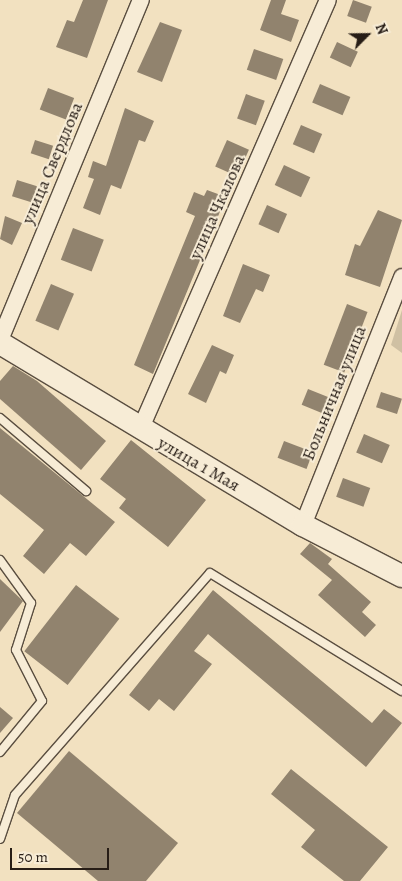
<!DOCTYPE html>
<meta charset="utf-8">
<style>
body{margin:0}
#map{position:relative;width:402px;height:881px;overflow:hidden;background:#f2e1c0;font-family:Alegreya,serif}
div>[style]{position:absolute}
.green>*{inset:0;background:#cfc0a3}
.building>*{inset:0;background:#91836e;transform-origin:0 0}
.roads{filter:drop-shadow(1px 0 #5a4e40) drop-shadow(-1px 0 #5a4e40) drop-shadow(0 1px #5a4e40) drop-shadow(0 -1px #5a4e40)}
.lane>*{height:8px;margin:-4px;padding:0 4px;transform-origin:4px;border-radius:4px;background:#f7ecd6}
.street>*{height:16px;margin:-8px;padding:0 8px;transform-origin:8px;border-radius:8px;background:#f7ecd6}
.secondary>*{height:22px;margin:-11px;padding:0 11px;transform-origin:11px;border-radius:11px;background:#f7ecd6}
span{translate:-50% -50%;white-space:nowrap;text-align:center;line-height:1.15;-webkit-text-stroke:4px #f7ecd6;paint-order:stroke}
.street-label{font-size:18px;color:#271d16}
.north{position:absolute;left:342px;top:10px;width:50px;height:50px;-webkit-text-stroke:4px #f7ecd6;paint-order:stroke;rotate:67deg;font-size:14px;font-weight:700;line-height:20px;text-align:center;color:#271d16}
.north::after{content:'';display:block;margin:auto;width:18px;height:22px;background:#271d16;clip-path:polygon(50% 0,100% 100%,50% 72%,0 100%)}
.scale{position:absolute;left:10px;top:848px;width:99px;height:22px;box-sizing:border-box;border:2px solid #271d16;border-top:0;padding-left:6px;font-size:15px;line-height:18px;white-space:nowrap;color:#271d16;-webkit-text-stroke:4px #f7ecd6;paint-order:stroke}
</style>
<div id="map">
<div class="green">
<i style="clip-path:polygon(402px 310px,402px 353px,391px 345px)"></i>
</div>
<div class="building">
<i style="clip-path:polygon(83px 0,108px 0,87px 58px,56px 47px,67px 20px,74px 22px)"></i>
<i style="clip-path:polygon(271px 0,286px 0,281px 14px,299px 20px,291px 42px,260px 30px)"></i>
<i style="left:353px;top:0;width:20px;height:17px;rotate:20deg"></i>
<i style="clip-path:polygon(160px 22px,182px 30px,162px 82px,137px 72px)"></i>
<i style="left:337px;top:42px;width:23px;height:17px;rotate:25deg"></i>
<i style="left:254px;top:49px;width:31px;height:22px;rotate:19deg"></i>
<i style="left:320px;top:84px;width:33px;height:20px;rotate:23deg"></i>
<i style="left:48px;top:88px;width:28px;height:23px;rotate:21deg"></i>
<i style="left:246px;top:94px;width:20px;height:26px;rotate:20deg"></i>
<i style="clip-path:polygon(125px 108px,154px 121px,145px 142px,139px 140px,121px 189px,111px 185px,100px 215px,83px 208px,94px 179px,88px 177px,93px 161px,106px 166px)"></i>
<i style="left:301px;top:125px;width:23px;height:21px;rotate:23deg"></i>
<i style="left:35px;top:140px;width:19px;height:14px;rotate:18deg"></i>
<i style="left:227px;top:140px;width:24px;height:29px;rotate:24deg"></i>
<i style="left:284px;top:165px;width:29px;height:22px;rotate:25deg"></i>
<i style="left:17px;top:180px;width:21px;height:17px;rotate:17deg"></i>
<i style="clip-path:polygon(207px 190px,226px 197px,153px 374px,134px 365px,195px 216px,186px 212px,194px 192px,204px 196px)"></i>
<i style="left:267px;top:205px;width:22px;height:21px;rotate:24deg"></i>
<i style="clip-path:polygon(378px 210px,402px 220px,380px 287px,345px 275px,355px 244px,360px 246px)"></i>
<i style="clip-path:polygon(5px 216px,22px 223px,12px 245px,0 239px)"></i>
<i style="left:73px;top:228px;width:33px;height:34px;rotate:21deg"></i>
<i style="clip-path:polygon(243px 264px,270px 275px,263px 292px,256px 289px,240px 323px,223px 316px)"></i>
<i style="left:51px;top:284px;width:25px;height:40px;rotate:23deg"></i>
<i style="left:347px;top:304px;width:22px;height:65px;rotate:21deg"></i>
<i style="clip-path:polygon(212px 345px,234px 355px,226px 374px,220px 371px,206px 403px,188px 394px)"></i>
<i style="clip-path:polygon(13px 366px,37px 381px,106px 441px,81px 470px,0 399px,0 381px)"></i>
<i style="left:308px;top:389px;width:27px;height:17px;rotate:22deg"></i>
<i style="left:381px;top:392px;width:22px;height:16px;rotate:18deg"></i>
<i style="clip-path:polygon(0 428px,115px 522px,86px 556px,70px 543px,44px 574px,23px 556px,44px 530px,0 494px)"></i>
<i style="left:364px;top:434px;width:28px;height:20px;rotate:23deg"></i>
<i style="clip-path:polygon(131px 440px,206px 500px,168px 547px,119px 508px,126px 499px,100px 479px)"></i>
<i style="left:284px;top:441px;width:31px;height:18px;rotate:21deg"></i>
<i style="left:343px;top:478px;width:29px;height:20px;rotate:20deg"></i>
<i style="clip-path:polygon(310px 543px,332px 559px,328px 564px,371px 602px,362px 612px,376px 625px,365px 637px,318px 595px,332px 580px,300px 554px)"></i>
<i style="clip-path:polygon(0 579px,23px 601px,0 632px)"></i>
<i style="left:76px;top:585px;width:55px;height:84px;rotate:38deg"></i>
<i style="clip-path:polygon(213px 590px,372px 723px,384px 709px,402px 723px,366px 767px,208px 634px,194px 651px,212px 664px,174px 711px,159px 699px,149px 711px,129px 695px)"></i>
<i style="clip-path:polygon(0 707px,13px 718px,0 733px)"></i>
<i style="clip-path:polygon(69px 751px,178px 843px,146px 881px,98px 881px,17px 813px)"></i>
<i style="clip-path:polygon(291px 769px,388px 847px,360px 881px,344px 881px,301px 847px,315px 830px,271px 794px)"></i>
</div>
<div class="roads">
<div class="lane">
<i style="left:0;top:418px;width:113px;rotate:40.3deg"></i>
<i style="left:0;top:560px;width:53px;rotate:54.2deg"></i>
<i style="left:31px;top:603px;width:49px;rotate:107.7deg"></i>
<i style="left:16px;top:650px;width:57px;rotate:63deg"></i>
<i style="left:42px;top:701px;width:66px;rotate:129.5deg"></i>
<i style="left:0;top:839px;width:46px;rotate:-71.2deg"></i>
<i style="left:15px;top:795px;width:295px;rotate:-48.7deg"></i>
<i style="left:210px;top:573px;width:225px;rotate:31.6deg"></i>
</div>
<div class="street">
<i style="left:0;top:340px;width:368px;rotate:-67.5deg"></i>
<i style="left:140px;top:430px;width:469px;rotate:-66.4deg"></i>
<i style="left:303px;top:525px;width:267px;rotate:-68.2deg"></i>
</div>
<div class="secondary">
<i style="left:0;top:343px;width:353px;rotate:31deg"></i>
<i style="left:303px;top:525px;width:111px;rotate:27.3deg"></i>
</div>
</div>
<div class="street-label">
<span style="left:52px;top:163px;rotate:-67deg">улица Свердлова</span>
<span style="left:217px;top:207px;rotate:-66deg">улица Чкалова</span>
<span style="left:334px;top:393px;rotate:-68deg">Больничная улица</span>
<span style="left:199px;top:464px;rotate:30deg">улица 1 Мая</span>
</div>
<div class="north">N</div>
<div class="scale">50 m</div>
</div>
